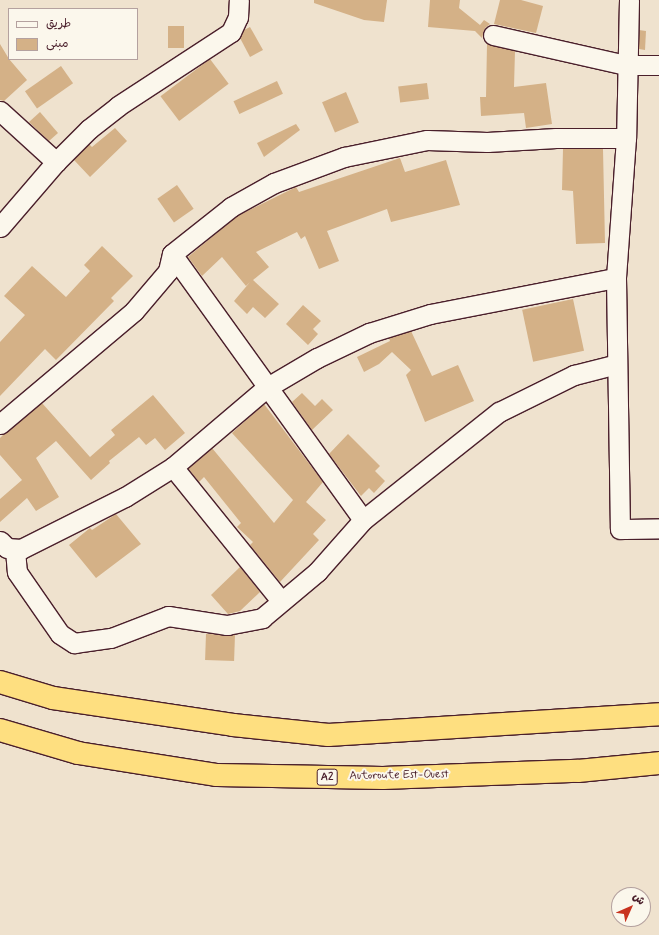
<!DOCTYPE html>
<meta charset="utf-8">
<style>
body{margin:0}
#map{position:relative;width:659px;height:935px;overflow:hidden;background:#efe2ce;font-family:Mynerve,"Playpen Sans Arabic",sans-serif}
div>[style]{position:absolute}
.building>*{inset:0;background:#d4b187;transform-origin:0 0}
.roads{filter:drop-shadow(1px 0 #4a1f2b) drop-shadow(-1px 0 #4a1f2b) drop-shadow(0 1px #4a1f2b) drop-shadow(0 -1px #4a1f2b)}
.minor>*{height:19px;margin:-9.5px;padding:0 9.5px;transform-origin:9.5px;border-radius:9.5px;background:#fbf7ec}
.highway>*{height:22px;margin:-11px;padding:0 11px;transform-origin:11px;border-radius:11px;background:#fedf80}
span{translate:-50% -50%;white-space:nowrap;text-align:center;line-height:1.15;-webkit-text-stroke:4px #fbf7ec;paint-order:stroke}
.shield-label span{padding:1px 3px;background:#fbf7ec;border:1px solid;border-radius:3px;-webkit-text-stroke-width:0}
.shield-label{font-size:11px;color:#4a1f2b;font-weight:700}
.street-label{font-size:12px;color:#4a1f2b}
.legend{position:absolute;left:8px;top:8px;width:130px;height:52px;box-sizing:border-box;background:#fbf7ec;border:1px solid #b4a19f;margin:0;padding:5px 7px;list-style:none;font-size:12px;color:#4a1f2b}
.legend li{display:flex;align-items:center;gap:8px;height:20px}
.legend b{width:20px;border:1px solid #b4a19f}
.north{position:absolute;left:611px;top:887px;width:40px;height:40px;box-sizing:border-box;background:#fbf7ec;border:1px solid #b4a19f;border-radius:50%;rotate:45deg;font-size:11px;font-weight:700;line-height:16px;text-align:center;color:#4a1f2b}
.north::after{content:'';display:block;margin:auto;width:14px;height:18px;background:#c8321e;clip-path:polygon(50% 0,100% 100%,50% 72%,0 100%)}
</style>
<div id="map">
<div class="building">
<i style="clip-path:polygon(314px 0,387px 0,384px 22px,364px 20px,314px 3px)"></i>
<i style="clip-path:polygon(430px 0,460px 0,459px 8px,480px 25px,484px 20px,490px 24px,485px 28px,482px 38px,475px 31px,428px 27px)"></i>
<i style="clip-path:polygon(500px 0,521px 0,543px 6px,536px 33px,494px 24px)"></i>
<i style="left:168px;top:26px;width:16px;height:22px"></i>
<i style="clip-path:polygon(250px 27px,263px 50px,250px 57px,240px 38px,244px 30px)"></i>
<i style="clip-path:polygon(639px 30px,646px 31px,645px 50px,639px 49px)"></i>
<i style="clip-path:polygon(0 44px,9px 59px,27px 80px,4px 101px,0 100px)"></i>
<i style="clip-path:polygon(487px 44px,515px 51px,514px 87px,546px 83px,552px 124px,526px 128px,524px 113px,481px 116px,480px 97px,486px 97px)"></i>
<i style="left:210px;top:59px;width:31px;height:62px;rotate:53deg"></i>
<i style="left:61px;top:66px;width:21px;height:44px;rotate:55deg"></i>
<i style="left:277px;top:81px;width:14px;height:48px;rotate:65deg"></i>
<i style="left:427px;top:83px;width:16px;height:29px;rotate:83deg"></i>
<i style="left:346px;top:92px;width:33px;height:26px;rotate:67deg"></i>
<i style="clip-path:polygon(40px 112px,58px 133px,49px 141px,29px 122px)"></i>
<i style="clip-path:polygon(296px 124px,300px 130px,264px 157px,257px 143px)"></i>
<i style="clip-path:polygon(115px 128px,127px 141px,90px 177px,74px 160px,89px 144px,92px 147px)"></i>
<i style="clip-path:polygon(563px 149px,603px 149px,605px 243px,576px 244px,573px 191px,562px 190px)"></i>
<i style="clip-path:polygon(400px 158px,405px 172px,446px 160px,460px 205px,391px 222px,387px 209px,327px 231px,339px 261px,319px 269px,305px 236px,301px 239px,297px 232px,256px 252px,269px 267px,253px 280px,279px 304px,265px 318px,253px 307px,247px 314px,234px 301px,250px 282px,246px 286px,222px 257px,202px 276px,188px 257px,237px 216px,296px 187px,299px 192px)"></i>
<i style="left:177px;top:185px;width:29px;height:24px;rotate:55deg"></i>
<i style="clip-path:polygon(102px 246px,133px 276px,111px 298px,114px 301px,56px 360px,45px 349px,0 396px,0 342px,25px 315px,4px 296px,32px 266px,66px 297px,90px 271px,84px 265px)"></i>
<i style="left:573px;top:299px;width:53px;height:52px;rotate:78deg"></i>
<i style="clip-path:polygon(303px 305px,321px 321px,313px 329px,318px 334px,308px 345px,286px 324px)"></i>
<i style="clip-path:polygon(411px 331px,432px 376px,458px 365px,474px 401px,425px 422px,406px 375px,411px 370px,392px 352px,379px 364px,364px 372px,357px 357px,390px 341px,389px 338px)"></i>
<i style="clip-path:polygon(302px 393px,315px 406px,322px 399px,333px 410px,312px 430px,292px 402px)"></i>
<i style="clip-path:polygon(153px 395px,185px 433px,165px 450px,155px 438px,146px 445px,139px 437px,109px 461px,110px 463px,91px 480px,56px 441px,36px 458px,59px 497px,36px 511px,27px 498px,0 522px,0 499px,22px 480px,0 455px,0 438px,4px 434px,42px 403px,90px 457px,115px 435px,111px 430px)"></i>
<i style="clip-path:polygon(264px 404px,323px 482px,306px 502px,326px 520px,313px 534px,319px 540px,280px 582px,250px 545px,253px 542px,237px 527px,241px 523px,204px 477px,199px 482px,188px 468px,212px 448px,274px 523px,293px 500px,232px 433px)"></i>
<i style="clip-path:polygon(348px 434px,380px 466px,375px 471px,385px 481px,374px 493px,369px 488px,361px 496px,329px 454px)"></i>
<i style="clip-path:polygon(116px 514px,141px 544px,96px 578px,69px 545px,90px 528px,92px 530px)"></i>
<i style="clip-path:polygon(240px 567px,260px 592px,240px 611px,228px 614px,211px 595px)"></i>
<i style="left:206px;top:634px;width:29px;height:26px;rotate:2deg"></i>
</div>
<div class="roads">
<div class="minor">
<i style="left:629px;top:0;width:138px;rotate:91.2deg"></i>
<i style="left:626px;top:138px;width:140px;rotate:94.1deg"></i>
<i style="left:616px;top:278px;width:251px;rotate:89.1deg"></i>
<i style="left:620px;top:529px;width:39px;rotate:-1deg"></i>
<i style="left:493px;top:35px;width:136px;rotate:12.7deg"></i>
<i style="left:626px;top:65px;width:33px"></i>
<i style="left:0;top:111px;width:76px;rotate:42.3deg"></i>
<i style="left:0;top:227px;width:86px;rotate:-49.3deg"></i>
<i style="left:56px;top:162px;width:47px;rotate:-45deg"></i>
<i style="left:89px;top:129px;width:37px;rotate:-38deg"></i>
<i style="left:118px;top:106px;width:135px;rotate:-33.2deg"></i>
<i style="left:231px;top:32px;width:17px;rotate:-65deg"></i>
<i style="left:238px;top:17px;width:17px;rotate:-87deg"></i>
<i style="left:172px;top:254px;width:327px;rotate:54.3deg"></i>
<i style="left:0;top:424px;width:175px;rotate:-40.1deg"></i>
<i style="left:134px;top:311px;width:52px;rotate:-49.6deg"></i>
<i style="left:168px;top:271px;width:17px;rotate:-77deg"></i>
<i style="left:172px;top:254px;width:75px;rotate:-38.5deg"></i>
<i style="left:231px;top:207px;width:49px;rotate:-29.2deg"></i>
<i style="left:274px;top:183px;width:75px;rotate:-20.4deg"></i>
<i style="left:344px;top:157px;width:85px;rotate:-11.6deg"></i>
<i style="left:427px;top:140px;width:60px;rotate:1.9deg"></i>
<i style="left:487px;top:142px;width:69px;rotate:-3.3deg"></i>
<i style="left:556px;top:138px;width:70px"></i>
<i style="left:173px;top:467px;width:172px;rotate:51.1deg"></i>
<i style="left:0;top:541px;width:10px;rotate:45deg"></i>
<i style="left:7px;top:548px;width:14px;rotate:4deg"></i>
<i style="left:21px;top:549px;width:116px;rotate:-26.6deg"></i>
<i style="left:125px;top:497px;width:57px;rotate:-32deg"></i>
<i style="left:173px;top:467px;width:122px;rotate:-40.3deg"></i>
<i style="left:266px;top:388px;width:59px;rotate:-30.5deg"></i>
<i style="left:317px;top:358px;width:58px;rotate:-25.7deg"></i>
<i style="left:369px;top:333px;width:64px;rotate:-17.3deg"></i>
<i style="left:430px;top:314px;width:189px;rotate:-11deg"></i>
<i style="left:15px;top:550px;width:22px;rotate:85deg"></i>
<i style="left:17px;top:572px;width:75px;rotate:55.3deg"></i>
<i style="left:60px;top:634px;width:17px;rotate:33deg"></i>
<i style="left:74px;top:643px;width:37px;rotate:-8deg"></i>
<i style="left:111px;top:638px;width:61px;rotate:-21.1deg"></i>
<i style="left:168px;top:616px;width:60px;rotate:8.7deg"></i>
<i style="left:227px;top:625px;width:36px;rotate:-11deg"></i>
<i style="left:262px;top:618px;width:72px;rotate:-39.9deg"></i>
<i style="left:317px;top:572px;width:69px;rotate:-48.5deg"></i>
<i style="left:363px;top:520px;width:174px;rotate:-38.5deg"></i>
<i style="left:499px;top:412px;width:84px;rotate:-26.3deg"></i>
<i style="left:574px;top:375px;width:44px;rotate:-14.3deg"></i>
</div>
<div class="highway">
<i style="left:0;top:682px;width:55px;rotate:16.8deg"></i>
<i style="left:53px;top:698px;width:182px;rotate:8.5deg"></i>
<i style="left:233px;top:725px;width:96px;rotate:6deg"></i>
<i style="left:328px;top:735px;width:332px;rotate:-3.6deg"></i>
<i style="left:0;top:730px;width:81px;rotate:16.4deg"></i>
<i style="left:78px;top:753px;width:141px;rotate:9deg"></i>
<i style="left:217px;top:775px;width:166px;rotate:1deg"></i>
<i style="left:383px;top:778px;width:195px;rotate:-2.1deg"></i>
<i style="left:578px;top:771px;width:81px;rotate:-5.6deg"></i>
</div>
</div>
<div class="shield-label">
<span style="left:327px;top:777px">A2</span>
</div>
<div class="street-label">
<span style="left:399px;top:776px;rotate:-1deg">Autoroute Est-Ouest</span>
</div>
<ul class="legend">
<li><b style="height:5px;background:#fbf7ec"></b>طريق</li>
<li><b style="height:11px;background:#d4b187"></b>مبنى</li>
</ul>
<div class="north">ش</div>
</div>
